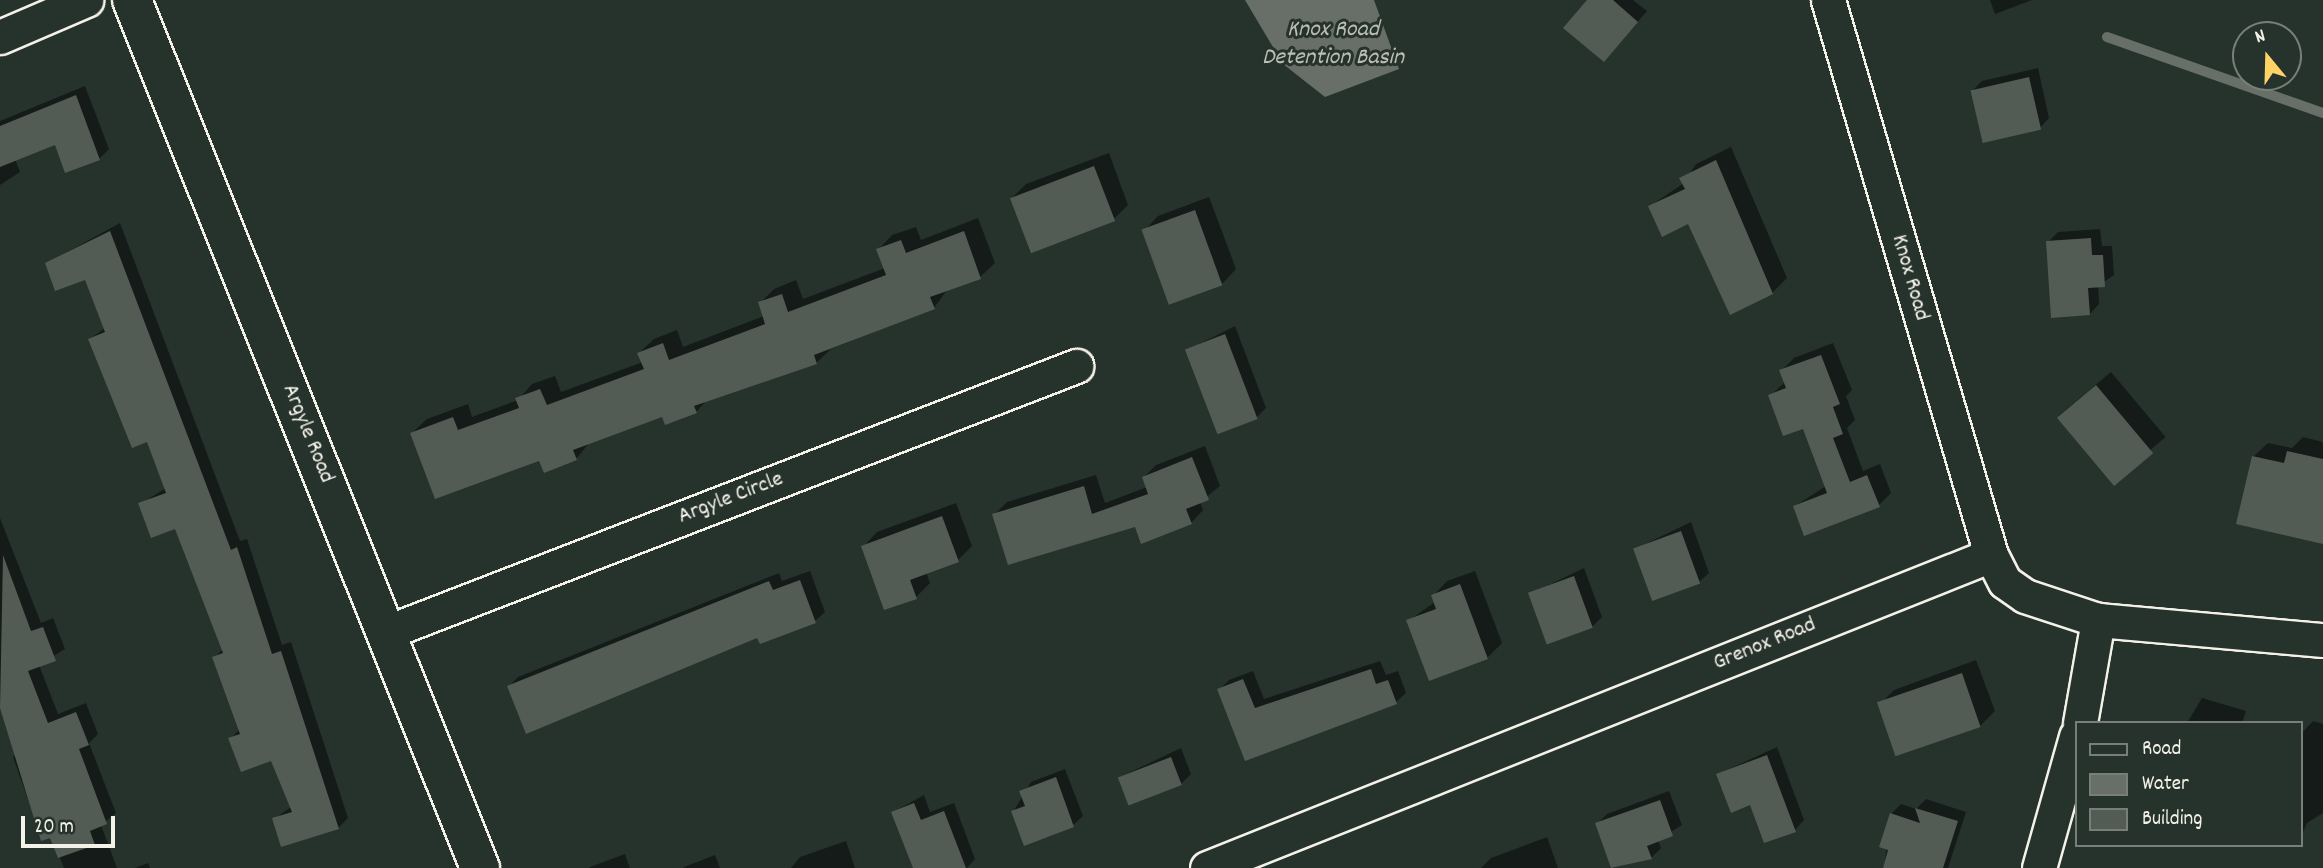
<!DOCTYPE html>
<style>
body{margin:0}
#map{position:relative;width:2323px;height:868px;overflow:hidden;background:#26332d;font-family:Dekko,sans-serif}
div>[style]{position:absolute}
.water>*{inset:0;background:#676f68}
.shadow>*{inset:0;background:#0007;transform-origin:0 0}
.stream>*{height:10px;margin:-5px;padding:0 5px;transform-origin:5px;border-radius:5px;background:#676f68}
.building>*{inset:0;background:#525c55;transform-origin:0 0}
.roads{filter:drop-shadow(2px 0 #f4f1e8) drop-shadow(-2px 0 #f4f1e8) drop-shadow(0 2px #f4f1e8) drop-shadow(0 -2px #f4f1e8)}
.minor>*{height:33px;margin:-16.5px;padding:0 16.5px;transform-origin:16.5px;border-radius:16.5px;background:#26332d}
.tertiary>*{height:38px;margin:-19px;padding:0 19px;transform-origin:19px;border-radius:19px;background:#26332d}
span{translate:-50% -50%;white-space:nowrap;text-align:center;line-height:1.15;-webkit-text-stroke:6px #26332d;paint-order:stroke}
.street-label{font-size:23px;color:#f4f1e8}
.water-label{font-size:24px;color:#bcbdb5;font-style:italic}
.legend{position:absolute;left:2075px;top:721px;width:228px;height:126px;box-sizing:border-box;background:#26332d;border:2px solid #787f78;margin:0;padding:9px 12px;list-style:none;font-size:21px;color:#f4f1e8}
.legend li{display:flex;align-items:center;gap:14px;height:35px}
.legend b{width:35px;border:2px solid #787f78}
.north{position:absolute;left:2232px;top:21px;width:70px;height:70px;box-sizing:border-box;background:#26332d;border:2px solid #787f78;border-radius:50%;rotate:341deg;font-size:19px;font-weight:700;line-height:28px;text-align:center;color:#f4f1e8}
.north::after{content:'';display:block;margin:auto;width:24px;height:32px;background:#ffd166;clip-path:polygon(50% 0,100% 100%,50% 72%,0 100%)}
.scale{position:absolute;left:21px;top:816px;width:94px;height:32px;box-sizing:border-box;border:4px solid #f4f1e8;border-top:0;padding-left:9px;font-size:21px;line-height:24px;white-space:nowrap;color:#f4f1e8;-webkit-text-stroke:5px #26332d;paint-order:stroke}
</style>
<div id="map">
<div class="water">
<i style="clip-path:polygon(1245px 0,1374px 0,1399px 69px,1325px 97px,1283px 64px)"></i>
</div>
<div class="shadow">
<i style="clip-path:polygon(1589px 0,1633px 0,1647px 11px,1613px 50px)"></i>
<i style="clip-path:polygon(1990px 0,2032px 0,1995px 14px)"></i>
<i style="clip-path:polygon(2038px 68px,2049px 118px,2040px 128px,1972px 91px,1982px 81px)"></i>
<i style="clip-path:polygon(85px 86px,109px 149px,99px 159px,56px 143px,15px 159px,20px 172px,0 185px,0 121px)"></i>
<i style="clip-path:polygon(1731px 147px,1787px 278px,1772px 293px,1689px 222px,1650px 206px,1684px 183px,1696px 164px)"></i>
<i style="clip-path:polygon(1109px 153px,1128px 205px,1114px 219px,1012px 198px,1026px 184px)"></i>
<i style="clip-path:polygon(1209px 197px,1236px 269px,1222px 284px,1144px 231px,1158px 216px)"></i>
<i style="clip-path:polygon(978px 218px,995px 263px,980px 277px,947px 290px,934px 308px,831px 349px,816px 363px,708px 399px,696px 412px,663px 414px,590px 442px,576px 459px,540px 459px,412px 433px,427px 419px,468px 404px,472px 417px,518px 400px,532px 384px,555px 376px,561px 392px,643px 362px,639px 353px,654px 339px,677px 330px,683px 347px,764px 316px,760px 303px,774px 289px,796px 280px,803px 299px,885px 268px,878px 250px,892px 235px,916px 227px,921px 240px)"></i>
<i style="clip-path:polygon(120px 223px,240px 541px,247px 539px,282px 645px,291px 642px,348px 818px,338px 828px,274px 819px,291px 807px,272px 759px,230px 739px,240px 729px,214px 658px,223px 649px,176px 527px,140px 504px,166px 488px,148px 440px,90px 339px,105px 328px,86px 278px,47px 263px)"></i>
<i style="clip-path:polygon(2100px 229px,2102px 246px,2112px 246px,2114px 275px,2098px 286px,2099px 304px,2090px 314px,2048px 242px,2058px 232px)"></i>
<i style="clip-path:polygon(1235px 326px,1266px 408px,1256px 418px,1187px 350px)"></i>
<i style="clip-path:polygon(1833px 343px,1852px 390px,1846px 396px,1855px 420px,1847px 428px,1863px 471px,1880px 464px,1891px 493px,1879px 505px,1795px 506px,1826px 486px,1804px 426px,1770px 396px,1785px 382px,1781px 371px,1794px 358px)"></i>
<i style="left:2111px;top:372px;width:85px;height:69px;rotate:50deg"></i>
<i style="clip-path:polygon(2303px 437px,2323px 442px,2323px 542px,2253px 457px,2268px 443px,2292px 448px)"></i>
<i style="clip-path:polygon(1205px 446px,1220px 486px,1200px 502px,1203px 510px,1191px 523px,994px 515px,1007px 502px,1096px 475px,1105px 503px,1147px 487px,1144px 477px,1156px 465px)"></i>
<i style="clip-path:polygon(956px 503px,972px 546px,958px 560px,926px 572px,930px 583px,916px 597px,863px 547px,877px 532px)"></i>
<i style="clip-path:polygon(0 518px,41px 623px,53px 618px,65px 649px,39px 665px,58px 714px,86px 703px,98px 734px,89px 743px,116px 813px,101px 825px,117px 868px,64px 868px,51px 835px,42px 839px,13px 757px,18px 752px,0 705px)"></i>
<i style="clip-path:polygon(1691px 522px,1709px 573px,1699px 582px,1635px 549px)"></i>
<i style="clip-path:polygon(1584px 568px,1602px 617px,1592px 627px,1530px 594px)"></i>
<i style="clip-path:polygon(810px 571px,825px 612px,815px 621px,509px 686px,518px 677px,779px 573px,782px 581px)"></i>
<i style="clip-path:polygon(1475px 571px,1502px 643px,1487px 658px,1408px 621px,1435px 602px,1433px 596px,1447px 581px)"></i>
<i style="clip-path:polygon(1976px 660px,1995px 711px,1980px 726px,1880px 704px,1894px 690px)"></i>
<i style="clip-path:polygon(1380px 661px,1386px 675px,1398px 671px,1406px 693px,1396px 702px,1246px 759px,1219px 690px,1229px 680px,1253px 671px,1264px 699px)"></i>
<i style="clip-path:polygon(2202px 698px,2246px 711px,2242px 723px,2187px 723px)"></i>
<i style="clip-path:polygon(2313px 721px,2323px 724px,2323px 813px,2307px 823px,2300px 839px,2300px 735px)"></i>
<i style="clip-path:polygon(1777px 747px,1804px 820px,1795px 830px,1718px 774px)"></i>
<i style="clip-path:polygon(1181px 748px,1191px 774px,1181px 784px,1120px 777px)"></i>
<i style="clip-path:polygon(1065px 769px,1083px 816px,1073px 825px,1013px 812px,1031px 782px)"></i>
<i style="clip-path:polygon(1669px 791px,1682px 825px,1658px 840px,1661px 848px,1651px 858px,1613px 868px,1597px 824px,1607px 814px)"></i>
<i style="clip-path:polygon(924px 795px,930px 812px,954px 803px,975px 859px,967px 868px,915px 868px,893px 812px)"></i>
<i style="clip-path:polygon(1926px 799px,1966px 812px,1948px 868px,1884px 868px,1891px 814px,1901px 804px,1916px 809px)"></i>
<i style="clip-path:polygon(1547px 837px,1558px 868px,1481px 868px,1491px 858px)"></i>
<i style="clip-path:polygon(846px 841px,855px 868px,791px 868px,800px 857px)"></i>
<i style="clip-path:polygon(625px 854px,630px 868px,589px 868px,590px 867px)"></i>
<i style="clip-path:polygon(715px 855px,720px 868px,683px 868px,684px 867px)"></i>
<i style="clip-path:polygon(148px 863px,150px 868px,135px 868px)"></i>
</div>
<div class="stream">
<i style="left:2107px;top:37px;width:229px;rotate:19.4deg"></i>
</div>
<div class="building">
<i style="clip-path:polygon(1587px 0,1613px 0,1638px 22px,1604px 62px,1563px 28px)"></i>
<i style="left:2029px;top:77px;width:54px;height:60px;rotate:77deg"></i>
<i style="clip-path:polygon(76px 95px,100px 160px,65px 173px,55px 145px,0 167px,0 126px)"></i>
<i style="clip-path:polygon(1716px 160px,1773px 294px,1730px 315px,1688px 224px,1662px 237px,1648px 206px,1685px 189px,1679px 178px)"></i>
<i style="left:1094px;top:166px;width:59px;height:90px;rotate:69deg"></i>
<i style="left:1195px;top:210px;width:80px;height:57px;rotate:70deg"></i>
<i style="clip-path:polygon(110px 231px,231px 550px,237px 547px,272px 654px,281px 651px,339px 829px,281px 847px,272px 818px,292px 812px,271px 761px,241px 772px,228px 738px,240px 734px,212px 657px,223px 653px,175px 529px,151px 538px,138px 503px,166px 493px,147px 442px,132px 448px,88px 339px,105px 332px,85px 280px,55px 291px,45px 263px)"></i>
<i style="clip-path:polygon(964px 231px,981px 279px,930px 297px,935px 309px,814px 355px,817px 364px,694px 406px,697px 413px,665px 425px,662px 417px,573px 450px,577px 460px,544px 473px,539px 461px,435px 499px,410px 433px,453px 417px,458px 430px,519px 408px,515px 398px,540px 389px,547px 405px,644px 369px,637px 353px,663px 343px,669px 360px,765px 324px,758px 302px,782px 294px,788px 312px,886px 275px,876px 249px,901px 240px,906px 253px)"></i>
<i style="clip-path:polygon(2091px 238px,2092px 255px,2103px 255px,2105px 287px,2088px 288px,2090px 315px,2051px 318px,2046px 241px)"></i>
<i style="left:1225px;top:334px;width:91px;height:43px;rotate:69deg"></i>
<i style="clip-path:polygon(1821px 355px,1840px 404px,1833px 407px,1843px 434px,1833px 438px,1850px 482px,1867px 475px,1880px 507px,1804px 536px,1793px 506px,1827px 493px,1803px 429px,1783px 436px,1768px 395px,1786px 388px,1779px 370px)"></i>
<i style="left:2096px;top:385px;width:89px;height:51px;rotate:50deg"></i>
<i style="clip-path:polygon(2287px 451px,2323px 459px,2323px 544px,2236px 524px,2252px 456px,2284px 463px)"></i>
<i style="clip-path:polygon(1192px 457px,1209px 500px,1186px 509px,1192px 524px,1141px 544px,1135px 527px,1008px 565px,992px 514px,1084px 486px,1092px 514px,1148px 494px,1142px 477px)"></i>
<i style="clip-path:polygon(942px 516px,959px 562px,910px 580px,917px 599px,884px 610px,861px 546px)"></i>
<i style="left:1681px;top:531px;width:56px;height:51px;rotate:70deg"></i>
<i style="clip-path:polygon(3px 555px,31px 631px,43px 627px,56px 661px,28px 671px,48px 723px,76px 712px,89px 745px,79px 749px,107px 824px,90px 831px,95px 845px,58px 858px,50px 838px,41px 841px,0 708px)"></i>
<i style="left:1574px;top:576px;width:55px;height:49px;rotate:70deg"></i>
<i style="clip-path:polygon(800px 580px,816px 623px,760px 644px,757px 638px,526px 734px,507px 686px,769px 581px,773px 590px)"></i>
<i style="clip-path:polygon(1460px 584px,1488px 659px,1429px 681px,1406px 620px,1436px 609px,1431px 595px)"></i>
<i style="clip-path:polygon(1371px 669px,1376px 684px,1388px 680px,1397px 704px,1245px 761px,1217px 689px,1243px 679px,1255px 708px)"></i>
<i style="left:1962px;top:673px;width:57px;height:90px;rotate:71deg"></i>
<i style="clip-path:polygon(1767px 755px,1796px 832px,1764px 843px,1750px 805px,1731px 813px,1716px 774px)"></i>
<i style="left:1171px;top:757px;width:30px;height:57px;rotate:69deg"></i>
<i style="clip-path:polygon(1056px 777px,1074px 827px,1024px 846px,1011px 811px,1025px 806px,1019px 791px)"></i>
<i style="clip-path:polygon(1660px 800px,1673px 836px,1647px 846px,1652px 859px,1611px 868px,1595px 823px)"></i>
<i style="clip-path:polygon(914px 803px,921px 820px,944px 811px,966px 868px,913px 868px,891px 812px)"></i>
<i style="clip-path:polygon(1915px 808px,1958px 821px,1943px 868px,1883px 868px,1888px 850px,1879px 847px,1890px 813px,1920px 823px)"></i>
</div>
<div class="roads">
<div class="minor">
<i style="left:1828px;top:0;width:578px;rotate:73.63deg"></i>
<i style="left:0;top:37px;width:94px;rotate:-23.3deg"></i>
<i style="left:387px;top:632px;width:739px;rotate:-21.11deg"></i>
<i style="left:2080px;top:723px;width:105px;rotate:-80.1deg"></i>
<i style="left:1207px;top:868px;width:844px;rotate:-21.76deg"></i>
<i style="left:1991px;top:555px;width:30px;rotate:63deg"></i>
<i style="left:2005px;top:582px;width:24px;rotate:35deg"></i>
<i style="left:2025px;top:596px;width:77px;rotate:18.2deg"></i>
<i style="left:2098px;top:620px;width:226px;rotate:5.1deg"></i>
<i style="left:2039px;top:868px;width:137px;rotate:-74.3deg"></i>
</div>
<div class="tertiary">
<i style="left:132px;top:0;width:935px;rotate:68.15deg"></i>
</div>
</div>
<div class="street-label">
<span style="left:1909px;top:278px;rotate:74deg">Knox Road</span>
<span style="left:307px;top:434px;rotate:68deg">Argyle Road</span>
<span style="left:731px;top:499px;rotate:-21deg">Argyle Circle</span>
<span style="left:1765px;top:645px;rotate:-22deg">Grenox Road</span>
</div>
<div class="water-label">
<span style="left:1333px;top:45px">Knox Road<br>Detention Basin</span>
</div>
<ul class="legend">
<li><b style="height:9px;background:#26332d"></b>Road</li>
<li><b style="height:19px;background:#676f68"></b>Water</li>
<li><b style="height:19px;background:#525c55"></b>Building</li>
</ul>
<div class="north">N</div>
<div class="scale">20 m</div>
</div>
